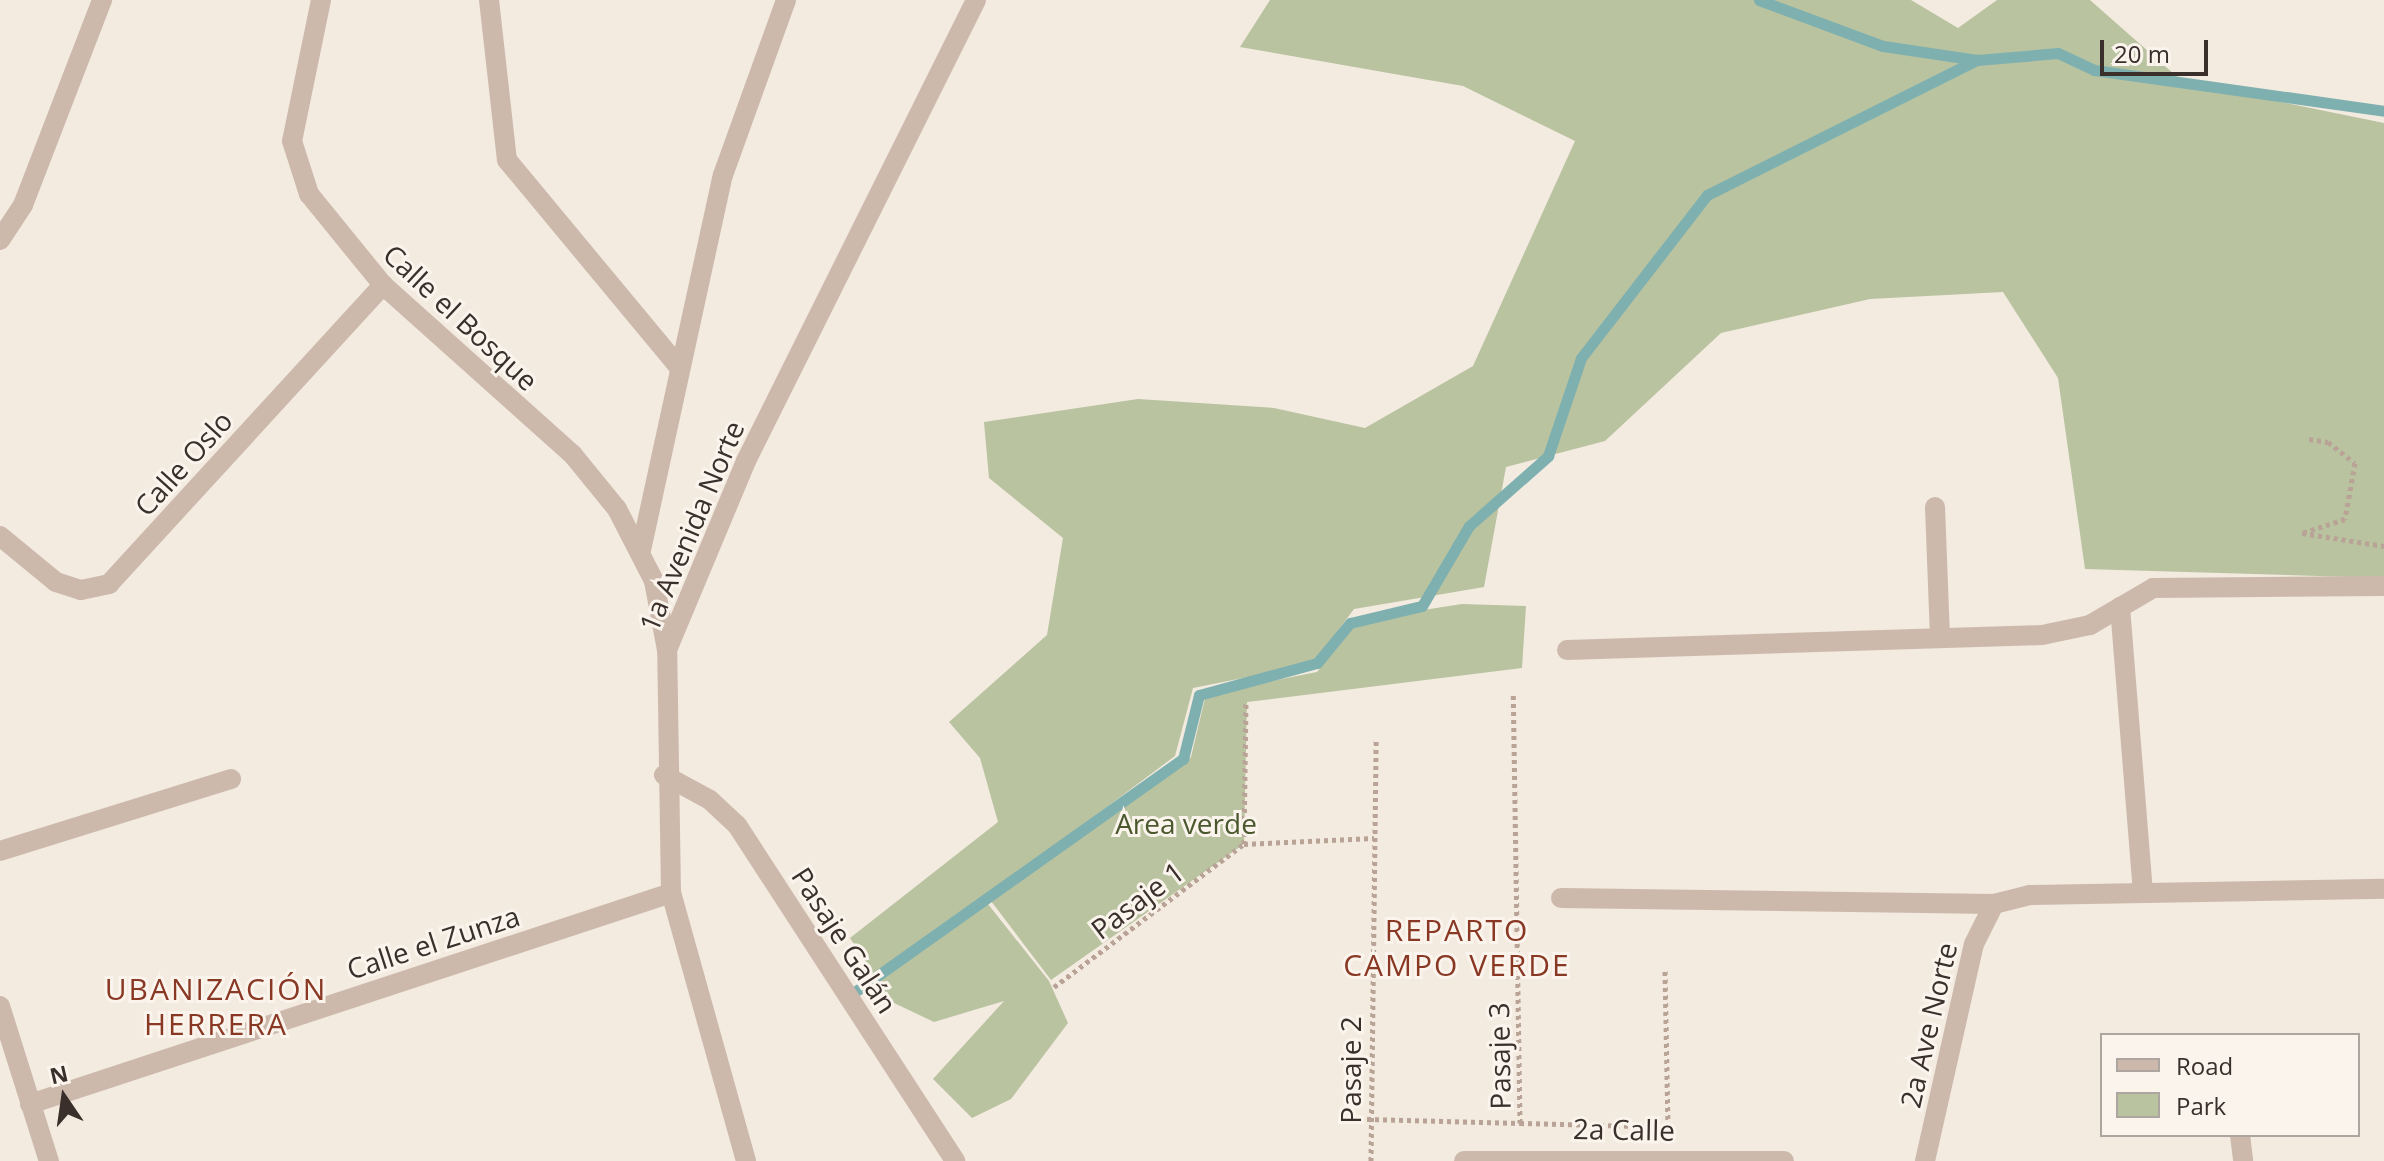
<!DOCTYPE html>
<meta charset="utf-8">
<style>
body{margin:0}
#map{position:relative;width:2384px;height:1161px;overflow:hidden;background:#f3eae0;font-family:"Open Sans",sans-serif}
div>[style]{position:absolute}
.green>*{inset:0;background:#b9c3a0}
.stream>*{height:11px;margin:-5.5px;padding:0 5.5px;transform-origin:5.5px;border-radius:5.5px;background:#7fb0b0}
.path>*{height:5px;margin-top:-2.5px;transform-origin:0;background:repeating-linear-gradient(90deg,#b8a396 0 4px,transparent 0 8px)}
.minor>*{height:20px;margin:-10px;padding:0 10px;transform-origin:10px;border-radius:10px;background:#ccb9ac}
span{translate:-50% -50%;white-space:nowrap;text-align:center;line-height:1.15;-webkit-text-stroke:6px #faf4ed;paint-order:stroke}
.street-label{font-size:28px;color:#3a2f2b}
.park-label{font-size:28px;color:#4b582e}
.neighbourhood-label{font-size:30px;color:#893824;letter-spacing:2px}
.legend{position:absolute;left:2100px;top:1033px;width:260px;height:104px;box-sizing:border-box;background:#faf4ed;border:2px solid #ada59f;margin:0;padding:10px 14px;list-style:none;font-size:24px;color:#3a2f2b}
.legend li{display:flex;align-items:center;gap:16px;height:40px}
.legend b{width:40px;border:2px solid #ada59f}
.north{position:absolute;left:24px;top:1057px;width:80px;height:80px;-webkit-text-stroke:6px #faf4ed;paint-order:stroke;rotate:347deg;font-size:22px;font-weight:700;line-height:32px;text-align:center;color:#3a2f2b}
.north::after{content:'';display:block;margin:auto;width:28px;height:36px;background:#3a2f2b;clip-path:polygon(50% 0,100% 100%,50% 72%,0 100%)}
.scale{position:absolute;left:2100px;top:40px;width:108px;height:36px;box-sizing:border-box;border:4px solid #3a2f2b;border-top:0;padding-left:10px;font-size:24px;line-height:28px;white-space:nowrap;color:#3a2f2b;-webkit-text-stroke:6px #faf4ed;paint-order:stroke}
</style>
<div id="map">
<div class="green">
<i style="clip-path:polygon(1270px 0,1911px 0,1958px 28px,1997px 0,2090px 0,2183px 82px,2384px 123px,2384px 578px,2085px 569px,2058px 378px,2003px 292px,1870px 299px,1721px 333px,1605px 441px,1506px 467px,1484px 587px,1354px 609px,1313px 664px,1193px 688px,1175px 756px,984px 899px,1049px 981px,1068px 1023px,1011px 1099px,972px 1118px,933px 1079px,1004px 1001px,934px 1022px,892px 1002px,850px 938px,998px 822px,980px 758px,949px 722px,1047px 635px,1063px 538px,989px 478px,984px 422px,1138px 399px,1274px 408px,1365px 428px,1473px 366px,1575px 141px,1463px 86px,1240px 47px)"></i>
<i style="clip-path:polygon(1462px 604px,1526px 606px,1522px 668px,1247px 702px,1244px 844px,1051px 980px,991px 901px,1191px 757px,1206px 694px,1317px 672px,1359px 620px)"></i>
</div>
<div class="stream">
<i style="left:1759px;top:0;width:132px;rotate:20.4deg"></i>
<i style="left:1883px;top:46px;width:95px;rotate:8.5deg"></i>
<i style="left:1977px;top:60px;width:81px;rotate:-4.9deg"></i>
<i style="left:2058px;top:53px;width:40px;rotate:25deg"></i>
<i style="left:2094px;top:70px;width:293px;rotate:8deg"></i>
<i style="left:856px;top:991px;width:401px;rotate:-35.4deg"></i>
<i style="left:1183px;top:759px;width:66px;rotate:-76deg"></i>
<i style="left:1199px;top:695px;width:122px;rotate:-15.2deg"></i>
<i style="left:1317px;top:663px;width:52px;rotate:-50.5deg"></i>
<i style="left:1350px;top:623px;width:74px;rotate:-13.3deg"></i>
<i style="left:1422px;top:606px;width:93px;rotate:-59.6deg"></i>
<i style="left:1469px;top:526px;width:106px;rotate:-41.5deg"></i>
<i style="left:1548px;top:456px;width:103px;rotate:-71.4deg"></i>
<i style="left:1581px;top:358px;width:206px;rotate:-52.3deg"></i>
<i style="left:1707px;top:195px;width:302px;rotate:-26.6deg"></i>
</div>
<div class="path">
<i style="left:2309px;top:439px;width:19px;rotate:9deg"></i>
<i style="left:2328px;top:442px;width:34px;rotate:38deg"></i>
<i style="left:2355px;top:463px;width:57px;rotate:100.1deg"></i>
<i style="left:2345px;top:519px;width:45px;rotate:162deg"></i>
<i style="left:2302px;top:533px;width:83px;rotate:9deg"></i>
<i style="left:1244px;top:844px;width:142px;rotate:-89.2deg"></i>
<i style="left:1054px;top:987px;width:238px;rotate:-37deg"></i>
<i style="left:1244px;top:844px;width:130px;rotate:-2.6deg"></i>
<i style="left:1367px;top:1119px;width:153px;rotate:1.5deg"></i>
<i style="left:1520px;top:1123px;width:430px;rotate:-90.9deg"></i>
<i style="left:1520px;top:1123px;width:148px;rotate:1.5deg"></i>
<i style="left:1668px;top:1127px;width:159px;rotate:-91.1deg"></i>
<i style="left:1371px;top:1161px;width:422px;rotate:-89.3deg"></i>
</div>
<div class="minor">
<i style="left:321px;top:0;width:144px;rotate:101.6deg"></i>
<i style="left:292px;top:141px;width:56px;rotate:72.2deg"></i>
<i style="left:309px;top:194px;width:117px;rotate:50.9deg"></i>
<i style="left:383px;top:285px;width:255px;rotate:41.8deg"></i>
<i style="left:573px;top:455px;width:70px;rotate:50.8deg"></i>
<i style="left:617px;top:509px;width:81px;rotate:62.8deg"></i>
<i style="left:654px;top:581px;width:70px;rotate:79.3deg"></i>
<i style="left:489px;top:0;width:161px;rotate:83.6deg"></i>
<i style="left:507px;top:160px;width:266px;rotate:50.3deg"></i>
<i style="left:0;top:240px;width:42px;rotate:-56.7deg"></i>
<i style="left:23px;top:205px;width:220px;rotate:-68.9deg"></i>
<i style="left:1935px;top:507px;width:131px;rotate:87.8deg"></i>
<i style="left:0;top:536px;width:72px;rotate:39.4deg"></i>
<i style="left:56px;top:582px;width:26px;rotate:18deg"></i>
<i style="left:81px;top:590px;width:29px;rotate:-12deg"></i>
<i style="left:109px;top:584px;width:406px;rotate:-47.5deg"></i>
<i style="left:641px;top:550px;width:384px;rotate:-77.7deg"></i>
<i style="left:723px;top:175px;width:186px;rotate:-70.2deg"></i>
<i style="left:2120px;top:607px;width:285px;rotate:85.4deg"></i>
<i style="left:1567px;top:650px;width:475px;rotate:-1.8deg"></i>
<i style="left:2042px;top:635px;width:49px;rotate:-11.8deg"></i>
<i style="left:2090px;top:625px;width:73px;rotate:-30.4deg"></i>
<i style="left:2153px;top:588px;width:231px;rotate:-0.5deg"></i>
<i style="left:664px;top:775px;width:52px;rotate:28.5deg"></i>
<i style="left:710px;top:800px;width:37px;rotate:43deg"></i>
<i style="left:737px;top:825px;width:401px;rotate:57deg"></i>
<i style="left:0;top:851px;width:242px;rotate:-17.3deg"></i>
<i style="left:1561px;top:898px;width:433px;rotate:0.8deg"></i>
<i style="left:1994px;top:904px;width:37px;rotate:-14deg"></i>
<i style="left:2030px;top:895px;width:354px;rotate:-1deg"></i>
<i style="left:0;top:1006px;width:163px;rotate:72.5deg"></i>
<i style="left:30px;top:1104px;width:675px;rotate:-18.22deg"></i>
<i style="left:2240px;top:1135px;width:26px;rotate:83deg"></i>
<i style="left:746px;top:1161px;width:278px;rotate:-105.6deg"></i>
<i style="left:671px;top:893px;width:243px;rotate:-90.9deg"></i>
<i style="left:667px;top:650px;width:205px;rotate:-67.3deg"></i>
<i style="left:746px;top:461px;width:515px;rotate:-63.48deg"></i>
<i style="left:1464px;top:1161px;width:320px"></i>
<i style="left:1925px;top:1161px;width:222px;rotate:-77.3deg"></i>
<i style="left:1974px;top:944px;width:45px;rotate:-63.4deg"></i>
</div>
<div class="street-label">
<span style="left:461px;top:317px;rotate:43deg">Calle el Bosque</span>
<span style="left:183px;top:463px;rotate:-48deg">Calle Oslo</span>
<span style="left:691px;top:526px;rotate:-67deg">1a Avenida Norte</span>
<span style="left:1137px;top:900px;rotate:-37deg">Pasaje 1</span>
<span style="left:845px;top:940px;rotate:57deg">Pasaje Galán</span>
<span style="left:433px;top:942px;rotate:-18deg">Calle el Zunza</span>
<span style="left:1928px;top:1025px;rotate:-77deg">2a Ave Norte</span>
<span style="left:1499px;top:1056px;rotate:-91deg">Pasaje 3</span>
<span style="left:1350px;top:1070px;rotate:-90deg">Pasaje 2</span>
<span style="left:1624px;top:1129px;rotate:1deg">2a Calle</span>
</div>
<div class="park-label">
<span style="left:1186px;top:823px">Area verde</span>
</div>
<div class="neighbourhood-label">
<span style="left:1457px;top:947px">REPARTO<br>CAMPO VERDE</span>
<span style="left:216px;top:1006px">UBANIZACIÓN<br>HERRERA</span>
</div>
<ul class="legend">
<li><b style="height:10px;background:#ccb9ac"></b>Road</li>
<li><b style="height:22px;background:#b9c3a0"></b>Park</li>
</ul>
<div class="north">N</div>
<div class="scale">20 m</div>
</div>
